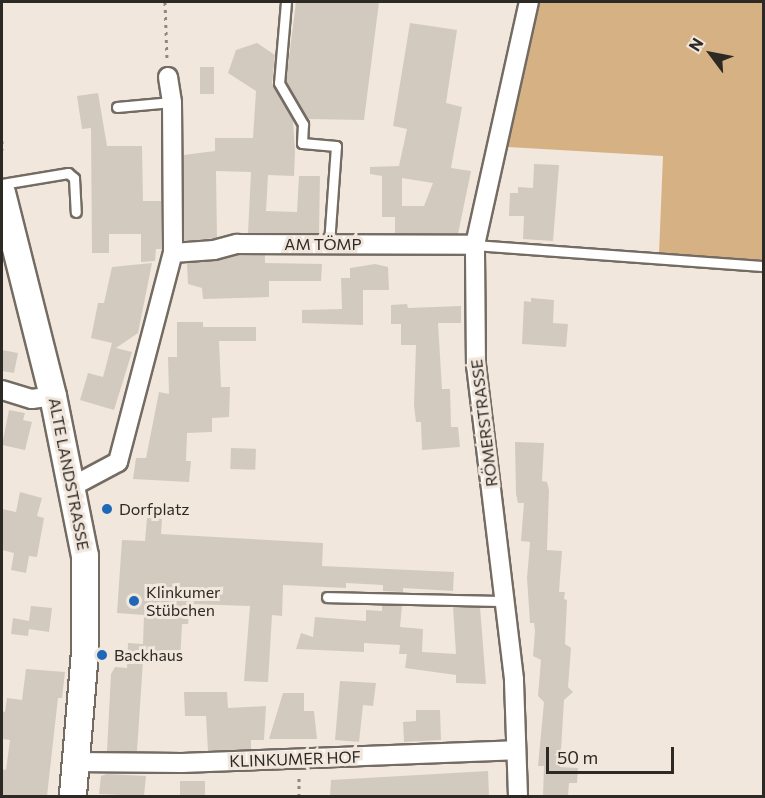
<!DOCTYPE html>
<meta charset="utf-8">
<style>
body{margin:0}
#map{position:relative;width:765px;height:798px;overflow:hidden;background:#f1e7dd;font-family:Commissioner,sans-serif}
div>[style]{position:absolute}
.green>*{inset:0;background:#d6b184}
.building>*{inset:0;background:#d3cabf;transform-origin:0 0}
.path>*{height:3px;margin-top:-1.5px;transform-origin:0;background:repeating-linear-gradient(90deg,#8f8881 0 3px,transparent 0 7.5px)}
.roads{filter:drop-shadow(2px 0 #746c63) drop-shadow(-2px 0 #746c63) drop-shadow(0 2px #746c63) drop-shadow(0 -2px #746c63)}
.lane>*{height:9px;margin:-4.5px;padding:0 4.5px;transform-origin:4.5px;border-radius:4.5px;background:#fff}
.street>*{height:18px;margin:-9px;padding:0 9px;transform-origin:9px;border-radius:9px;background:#fff}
.secondary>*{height:26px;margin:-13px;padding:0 13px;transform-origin:13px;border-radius:13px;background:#fff}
.dots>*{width:16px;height:16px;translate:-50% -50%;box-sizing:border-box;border:3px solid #f1e7dd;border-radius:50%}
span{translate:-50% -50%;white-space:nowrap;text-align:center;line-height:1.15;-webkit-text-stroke:6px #f1e7dd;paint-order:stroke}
.street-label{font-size:16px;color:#2d2925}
.poi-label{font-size:16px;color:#2d2925}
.left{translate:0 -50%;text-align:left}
.frame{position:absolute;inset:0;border:3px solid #2d2925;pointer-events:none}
.north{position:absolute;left:681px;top:24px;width:60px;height:60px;-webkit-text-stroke:4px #f1e7dd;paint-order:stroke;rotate:302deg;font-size:16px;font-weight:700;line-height:24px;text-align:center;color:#2d2925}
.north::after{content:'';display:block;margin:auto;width:21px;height:27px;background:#2d2925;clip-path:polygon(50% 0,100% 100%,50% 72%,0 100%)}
.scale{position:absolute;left:546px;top:747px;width:128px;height:27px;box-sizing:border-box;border:3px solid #2d2925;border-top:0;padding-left:8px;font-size:18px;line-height:21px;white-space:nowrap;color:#2d2925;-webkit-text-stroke:4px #f1e7dd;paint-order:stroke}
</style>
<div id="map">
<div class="green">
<i style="clip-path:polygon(536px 2px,763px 2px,763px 260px,659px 254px,663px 156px,506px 147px)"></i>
</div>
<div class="building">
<i style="clip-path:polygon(296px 2px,379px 2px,364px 120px,308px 119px,286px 81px)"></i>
<i style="clip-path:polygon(evenodd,410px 23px,457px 30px,446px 103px,462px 107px,451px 168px,471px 171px,458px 234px,395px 233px,395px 217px,382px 217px,382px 176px,370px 174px,370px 167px,399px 166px,407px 129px,393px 126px,410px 23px,402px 178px,433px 183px,424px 206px,402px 206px,402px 178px)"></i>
<i style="clip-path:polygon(257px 43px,275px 55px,272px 83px,293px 121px,295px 151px,294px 176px,268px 175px,266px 211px,297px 212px,299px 176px,320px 176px,319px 233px,248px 233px,251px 172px,216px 171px,217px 238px,184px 241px,184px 155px,215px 151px,215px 138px,253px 138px,256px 91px,228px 73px,236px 50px)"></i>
<i style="left:200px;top:67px;width:14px;height:27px"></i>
<i style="clip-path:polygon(98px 93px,107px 146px,142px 146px,143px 201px,161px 201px,162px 249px,156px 249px,155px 261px,141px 262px,141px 234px,109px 234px,109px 253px,92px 253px,91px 128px,82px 129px,77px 96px)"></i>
<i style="clip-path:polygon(534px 164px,559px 165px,553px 241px,523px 239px,524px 216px,509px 216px,510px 193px,518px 193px,518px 187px,533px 188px)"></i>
<i style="clip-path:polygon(238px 255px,265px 255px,265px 263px,322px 264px,321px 281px,269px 281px,269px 297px,203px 299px,202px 288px,188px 284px,187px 263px)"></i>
<i style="clip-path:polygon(152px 263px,138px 333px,116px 348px,132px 352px,114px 410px,80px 400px,88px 373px,103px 377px,112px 343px,91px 338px,98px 303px,104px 303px,112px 267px)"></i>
<i style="clip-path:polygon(375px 264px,388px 267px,389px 290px,363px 290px,363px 325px,302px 323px,302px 310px,342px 309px,341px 278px,350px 278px,350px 268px)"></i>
<i style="clip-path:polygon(531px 298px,554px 300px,553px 323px,568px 324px,566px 347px,522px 344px,524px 301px,531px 302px)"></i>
<i style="clip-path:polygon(407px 304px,408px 308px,461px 306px,461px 323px,438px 323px,442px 389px,450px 389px,451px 427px,458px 427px,460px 447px,422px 450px,421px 422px,416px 422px,414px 405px,416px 345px,401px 345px,401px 324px,391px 324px,391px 305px)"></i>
<i style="clip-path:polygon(177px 322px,203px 322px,203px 327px,256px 327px,256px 341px,219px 341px,221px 387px,230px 387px,229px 417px,212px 418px,212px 432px,187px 433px,186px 461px,191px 461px,189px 482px,133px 479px,136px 458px,146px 458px,159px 392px,169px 394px,168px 357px,177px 357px)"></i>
<i style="clip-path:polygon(2px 350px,18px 353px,14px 373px,2px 371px)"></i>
<i style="clip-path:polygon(9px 410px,25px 413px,23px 420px,32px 422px,25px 450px,2px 445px)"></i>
<i style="clip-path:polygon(515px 442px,544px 443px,542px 481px,547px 482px,549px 490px,547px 550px,562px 551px,559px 592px,565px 592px,564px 599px,567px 600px,565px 644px,571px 648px,568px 687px,573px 692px,564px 700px,560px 767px,578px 768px,577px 783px,569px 783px,568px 796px,543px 796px,544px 766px,538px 766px,544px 702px,538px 696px,541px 660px,533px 656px,535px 631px,534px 623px,530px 623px,527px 578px,530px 542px,521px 541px,524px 503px,518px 503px,516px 494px)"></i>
<i style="left:231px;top:448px;width:25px;height:21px;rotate:2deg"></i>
<i style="clip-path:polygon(20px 492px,42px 498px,37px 516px,44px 518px,37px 557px,29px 556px,26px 573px,11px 570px,14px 553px,2px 550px,2px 509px,16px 512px)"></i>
<i style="clip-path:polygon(147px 518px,162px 519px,161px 534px,323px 543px,322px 566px,454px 572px,453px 591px,403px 588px,403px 592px,383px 591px,383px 585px,346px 583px,346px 588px,283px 585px,282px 616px,272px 615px,268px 682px,244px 681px,250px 606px,190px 604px,188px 624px,182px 624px,180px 663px,143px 661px,137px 751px,107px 751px,111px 674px,115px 667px,127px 668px,128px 643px,143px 644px,144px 615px,117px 613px,122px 540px,145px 541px)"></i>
<i style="clip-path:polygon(382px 605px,402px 605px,400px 627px,423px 629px,422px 652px,456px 654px,453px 607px,480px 607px,486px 684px,456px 683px,456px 675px,405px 668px,407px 654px,399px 654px,400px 645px,364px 643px,364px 652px,296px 649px,301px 633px,313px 637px,315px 617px,366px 621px,366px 610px,382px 611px)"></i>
<i style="clip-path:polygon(31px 606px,52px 608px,49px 632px,29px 629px,28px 636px,11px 634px,13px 618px,29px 621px)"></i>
<i style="clip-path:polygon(26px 669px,65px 672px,62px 698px,58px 698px,47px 796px,2px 796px,2px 769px,6px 770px,10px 740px,2px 739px,2px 711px,5px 712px,7px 698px,22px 700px)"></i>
<i style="clip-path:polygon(340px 681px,376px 683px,373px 706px,363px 705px,359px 742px,335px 740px)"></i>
<i style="clip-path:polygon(184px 692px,227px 692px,228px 708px,266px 706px,264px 740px,251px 740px,251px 749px,208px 751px,206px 716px,185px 716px)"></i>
<i style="clip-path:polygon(283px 693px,304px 693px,304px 711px,314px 711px,317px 739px,269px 739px)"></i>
<i style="clip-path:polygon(416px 710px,440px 710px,441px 740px,404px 742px,403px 722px,416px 721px)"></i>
<i style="clip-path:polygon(488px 771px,489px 796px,330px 796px,331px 780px)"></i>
<i style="clip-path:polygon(107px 774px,146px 776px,144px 796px,99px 794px,101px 776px)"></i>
<i style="left:180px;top:781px;width:25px;height:15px"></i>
</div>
<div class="path">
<i style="left:165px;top:2px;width:58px;rotate:88deg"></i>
<i style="left:2px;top:141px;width:9px;rotate:90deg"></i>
<i style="left:299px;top:796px;width:22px;rotate:-90deg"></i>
</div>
<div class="roads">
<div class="lane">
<i style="left:286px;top:2px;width:81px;rotate:94.9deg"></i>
<i style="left:279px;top:83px;width:48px;rotate:59.7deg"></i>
<i style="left:303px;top:124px;width:19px;rotate:93deg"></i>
<i style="left:302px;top:143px;width:34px;rotate:5deg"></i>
<i style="left:336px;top:146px;width:98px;rotate:94.1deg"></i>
<i style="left:117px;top:107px;width:55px;rotate:-5.2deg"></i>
<i style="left:2px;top:184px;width:67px;rotate:-9.5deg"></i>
<i style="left:68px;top:173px;width:8px;rotate:40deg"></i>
<i style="left:74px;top:178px;width:34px;rotate:87deg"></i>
<i style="left:475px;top:245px;width:290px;rotate:4.2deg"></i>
<i style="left:327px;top:597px;width:179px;rotate:1.3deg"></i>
</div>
<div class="street">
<i style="left:168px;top:77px;width:25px;rotate:81deg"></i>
<i style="left:172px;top:102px;width:151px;rotate:89.6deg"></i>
<i style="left:2px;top:390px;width:31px;rotate:17deg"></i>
<i style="left:32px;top:399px;width:21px;rotate:-8deg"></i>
<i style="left:73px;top:486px;width:51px;rotate:-28.1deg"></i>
<i style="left:118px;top:462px;width:216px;rotate:-75.3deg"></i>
<i style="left:173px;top:253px;width:41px;rotate:-4.2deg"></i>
<i style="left:214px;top:250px;width:24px;rotate:-15deg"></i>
<i style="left:237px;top:244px;width:238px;rotate:0.2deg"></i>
<i style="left:75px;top:762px;width:107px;rotate:0.5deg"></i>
<i style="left:182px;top:763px;width:333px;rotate:-2.2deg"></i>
<i style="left:518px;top:796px;width:117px;rotate:-92deg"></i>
<i style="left:514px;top:679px;width:315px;rotate:-96.9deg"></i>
<i style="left:476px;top:366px;width:121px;rotate:-90.5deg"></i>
<i style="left:475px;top:245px;width:249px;rotate:-77.5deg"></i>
</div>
<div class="secondary">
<i style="left:2px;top:193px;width:209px;rotate:75.9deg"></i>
<i style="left:53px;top:396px;width:163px;rotate:78.7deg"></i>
<i style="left:85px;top:556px;width:96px;rotate:90deg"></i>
<i style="left:85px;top:652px;width:144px;rotate:94.8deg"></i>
</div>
</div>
<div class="dots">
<i style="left:107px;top:509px;background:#1f67b7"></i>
<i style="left:134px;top:601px;background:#1f67b7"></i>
<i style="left:102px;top:655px;background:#1f67b7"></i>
</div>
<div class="street-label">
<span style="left:323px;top:244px">AM TÖMP</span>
<span style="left:484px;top:423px;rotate:-97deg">RÖMERSTRASSE</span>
<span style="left:69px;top:474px;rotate:79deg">ALTE LANDSTRASSE</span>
<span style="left:295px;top:759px;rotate:-2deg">KLINKUMER HOF</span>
</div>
<div class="poi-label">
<span class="left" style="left:119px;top:509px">Dorfplatz</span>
<span class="left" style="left:146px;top:601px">Klinkumer<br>Stübchen</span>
<span class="left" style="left:114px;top:655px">Backhaus</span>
</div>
<div class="frame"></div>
<div class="north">N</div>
<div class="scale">50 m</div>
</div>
